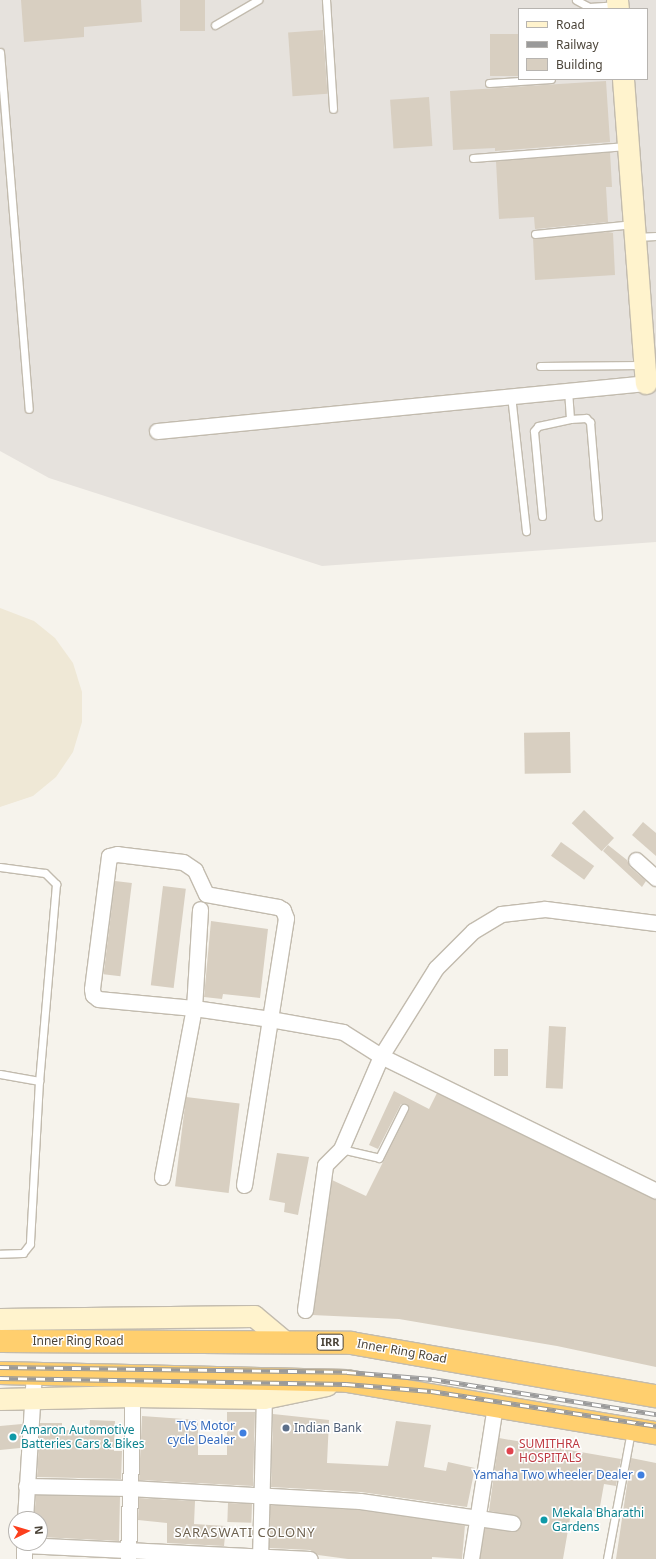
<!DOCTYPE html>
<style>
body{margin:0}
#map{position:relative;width:656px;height:1559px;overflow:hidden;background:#f6f3ec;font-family:"Noto Sans",sans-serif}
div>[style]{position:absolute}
.industrial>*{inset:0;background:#e6e2dd}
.education>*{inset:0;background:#efe8d6}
.building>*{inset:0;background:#d8cfc1;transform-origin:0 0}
.roads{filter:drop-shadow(1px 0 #c2bbae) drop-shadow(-1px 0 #c2bbae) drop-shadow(0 1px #c2bbae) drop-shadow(0 -1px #c2bbae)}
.lane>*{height:7px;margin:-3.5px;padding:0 3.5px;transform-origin:3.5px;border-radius:3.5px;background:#fff}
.street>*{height:15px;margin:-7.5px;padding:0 7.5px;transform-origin:7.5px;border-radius:7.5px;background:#fff}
.secondary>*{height:21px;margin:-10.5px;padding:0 10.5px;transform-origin:10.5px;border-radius:10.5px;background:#fff3cd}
.highway>*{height:22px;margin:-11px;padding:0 11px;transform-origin:11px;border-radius:11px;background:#ffcf6e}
.rail>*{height:4.5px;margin-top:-2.25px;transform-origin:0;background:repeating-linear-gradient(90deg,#fff 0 9px,#9a9a9a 0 18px);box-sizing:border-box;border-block:1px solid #9a9a9a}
.dots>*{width:11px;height:11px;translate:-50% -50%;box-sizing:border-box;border:2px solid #fff;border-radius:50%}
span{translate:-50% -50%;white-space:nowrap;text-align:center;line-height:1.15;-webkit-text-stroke:3px #fff;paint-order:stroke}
.shield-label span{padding:1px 3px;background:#fff;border:1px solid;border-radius:3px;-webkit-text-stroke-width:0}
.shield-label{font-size:11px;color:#4b4439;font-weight:700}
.street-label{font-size:12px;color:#4b4439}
.shop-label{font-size:12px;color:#366cbe}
.right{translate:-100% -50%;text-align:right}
.service-label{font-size:12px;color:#4e5e75}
.left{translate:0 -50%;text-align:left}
.culture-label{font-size:12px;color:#0d838f}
.health-label{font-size:12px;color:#be3a42}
.neighbourhood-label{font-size:13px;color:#6e6250;letter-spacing:1px}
.legend{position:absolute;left:518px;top:8px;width:130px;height:72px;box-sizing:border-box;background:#fff;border:1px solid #b7b4b0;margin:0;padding:5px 7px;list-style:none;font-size:12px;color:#4b4439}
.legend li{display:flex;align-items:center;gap:8px;height:20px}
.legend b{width:20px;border:1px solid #b7b4b0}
.north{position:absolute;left:8px;top:1511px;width:40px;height:40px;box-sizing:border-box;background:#fff;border:1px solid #b7b4b0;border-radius:50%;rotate:85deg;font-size:11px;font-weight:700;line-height:16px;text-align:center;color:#4b4439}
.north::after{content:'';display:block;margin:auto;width:14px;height:18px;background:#fc3f1d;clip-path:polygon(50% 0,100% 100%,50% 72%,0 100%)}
</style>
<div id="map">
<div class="industrial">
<i style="clip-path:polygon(evenodd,0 0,656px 0,656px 542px,322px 566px,49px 478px,0 451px,0 0,519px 9px,647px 9px,647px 79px,519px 79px,519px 9px)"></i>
</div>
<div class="education">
<i style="clip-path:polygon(0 608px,34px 621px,55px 638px,73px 663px,82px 692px,82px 722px,73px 752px,56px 777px,33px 796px,0 807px)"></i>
</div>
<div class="building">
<i style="clip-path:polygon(21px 0,141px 0,142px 22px,84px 27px,84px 37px,24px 42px)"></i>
<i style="left:180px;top:0;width:25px;height:31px"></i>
<i style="left:323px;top:30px;width:64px;height:35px;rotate:86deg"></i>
<i style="left:519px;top:34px;width:42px;height:29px;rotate:90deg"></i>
<i style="clip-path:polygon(606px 81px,610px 142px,495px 151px,495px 148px,453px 150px,450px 91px)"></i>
<i style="left:429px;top:97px;width:49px;height:39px;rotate:86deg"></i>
<i style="clip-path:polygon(610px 152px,612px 187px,606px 187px,608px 222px,535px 229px,534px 217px,499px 219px,496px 161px)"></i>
<i style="clip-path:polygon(608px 232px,613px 233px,615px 275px,535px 280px,533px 238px)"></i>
<i style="left:570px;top:732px;width:41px;height:46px;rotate:89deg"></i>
<i style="left:584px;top:810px;width:41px;height:18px;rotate:43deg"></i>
<i style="clip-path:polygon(643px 822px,656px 833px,656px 856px,632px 835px)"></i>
<i style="left:561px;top:842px;width:41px;height:17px;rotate:36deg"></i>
<i style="clip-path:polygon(608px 845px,627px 860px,630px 867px,646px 881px,642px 887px,603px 851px)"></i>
<i style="left:115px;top:881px;width:17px;height:94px;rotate:7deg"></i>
<i style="left:163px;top:886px;width:23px;height:100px;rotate:7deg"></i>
<i style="clip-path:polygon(211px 921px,268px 929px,260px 998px,223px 994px,222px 999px,204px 997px)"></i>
<i style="left:549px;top:1026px;width:17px;height:62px;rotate:3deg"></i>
<i style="left:494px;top:1049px;width:14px;height:27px"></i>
<i style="clip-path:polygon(394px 1091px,429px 1109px,437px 1093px,656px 1200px,656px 1367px,557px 1346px,399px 1319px,312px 1315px,332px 1180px,366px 1196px,409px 1110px,407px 1104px,401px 1104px,378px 1149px,369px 1145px)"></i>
<i style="left:186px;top:1097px;width:54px;height:90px;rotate:7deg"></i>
<i style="clip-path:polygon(277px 1153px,309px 1157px,298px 1215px,284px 1212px,285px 1203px,269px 1200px)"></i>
<i style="clip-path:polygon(227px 1412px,255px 1412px,253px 1486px,139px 1480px,142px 1416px,198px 1420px,198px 1455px,227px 1455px)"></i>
<i style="clip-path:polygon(273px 1414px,329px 1420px,327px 1463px,388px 1466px,396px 1421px,431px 1425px,424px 1467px,446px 1471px,448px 1462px,475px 1468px,467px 1507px,361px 1492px,271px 1487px)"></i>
<i style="clip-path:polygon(90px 1420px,115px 1421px,114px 1451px,122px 1451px,121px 1479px,37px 1477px,40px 1423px,62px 1423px,62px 1430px,89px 1431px)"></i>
<i style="clip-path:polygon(22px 1424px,20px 1448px,0 1450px,0 1426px)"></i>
<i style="clip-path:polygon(499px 1438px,621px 1459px,616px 1486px,604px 1484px,599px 1512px,572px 1507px,563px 1559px,480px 1559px,485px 1528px,511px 1532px,516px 1531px,521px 1525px,517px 1516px,489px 1511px)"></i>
<i style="clip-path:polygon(631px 1458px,656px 1463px,656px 1559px,616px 1559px)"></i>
<i style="clip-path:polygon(36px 1495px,120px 1497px,119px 1541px,40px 1537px,40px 1519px,34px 1519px)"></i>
<i style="clip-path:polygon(139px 1498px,195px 1501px,194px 1524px,226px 1526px,224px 1546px,167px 1543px,167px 1523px,138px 1520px)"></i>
<i style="left:228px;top:1503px;width:24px;height:19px;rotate:2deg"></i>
<i style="clip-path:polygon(270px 1505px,359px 1510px,465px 1525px,462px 1559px,432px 1557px,432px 1559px,348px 1559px,318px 1555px,310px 1550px,269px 1548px)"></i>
</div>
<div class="roads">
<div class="lane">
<i style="left:326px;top:0;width:109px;rotate:86.3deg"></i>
<i style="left:576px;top:0;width:15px;rotate:28deg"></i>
<i style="left:589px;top:7px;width:26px;rotate:-4deg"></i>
<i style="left:215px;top:25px;width:50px;rotate:-30.2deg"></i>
<i style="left:0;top:52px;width:358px;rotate:85.4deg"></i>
<i style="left:489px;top:83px;width:62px;rotate:-3.7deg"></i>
<i style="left:473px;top:158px;width:154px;rotate:-4.5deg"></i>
<i style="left:535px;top:234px;width:99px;rotate:-5.8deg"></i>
<i style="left:636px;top:237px;width:20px;rotate:-3deg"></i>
<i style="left:540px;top:366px;width:102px;rotate:-0.6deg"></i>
<i style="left:568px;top:390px;width:29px;rotate:86deg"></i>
<i style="left:570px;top:419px;width:16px;rotate:-4deg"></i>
<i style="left:586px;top:418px;width:6px;rotate:45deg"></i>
<i style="left:590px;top:422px;width:95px;rotate:85.2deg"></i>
<i style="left:511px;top:395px;width:137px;rotate:83.7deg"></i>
<i style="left:542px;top:516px;width:85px;rotate:-95.4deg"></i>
<i style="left:534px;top:431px;width:6px;rotate:-51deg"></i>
<i style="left:538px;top:426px;width:33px;rotate:-12deg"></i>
<i style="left:0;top:867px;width:45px;rotate:7.6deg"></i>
<i style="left:45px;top:873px;width:16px;rotate:45deg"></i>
<i style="left:56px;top:884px;width:198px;rotate:94.9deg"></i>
<i style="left:0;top:1074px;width:40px;rotate:10deg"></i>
<i style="left:39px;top:1081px;width:163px;rotate:93.2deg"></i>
<i style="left:30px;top:1244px;width:11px;rotate:128deg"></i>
<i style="left:23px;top:1253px;width:23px;rotate:178deg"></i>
<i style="left:341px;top:1149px;width:39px;rotate:13deg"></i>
<i style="left:379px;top:1158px;width:56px;rotate:-63.4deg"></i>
<i style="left:607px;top:1559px;width:130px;rotate:-79.4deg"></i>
</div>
<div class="street">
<i style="left:157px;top:431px;width:491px;rotate:-5.6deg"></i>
<i style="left:636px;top:860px;width:27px;rotate:42deg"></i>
<i style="left:162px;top:1177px;width:172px;rotate:-79.3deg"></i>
<i style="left:194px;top:1008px;width:99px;rotate:-86.5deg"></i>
<i style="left:244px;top:1185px;width:168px;rotate:-81.1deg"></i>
<i style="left:270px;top:1019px;width:102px;rotate:-81deg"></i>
<i style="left:286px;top:918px;width:9px;rotate:-111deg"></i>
<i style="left:283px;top:910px;width:6px;rotate:-149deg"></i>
<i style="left:278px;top:907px;width:73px;rotate:-169.8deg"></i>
<i style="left:206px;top:894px;width:26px;rotate:-115deg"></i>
<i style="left:195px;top:870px;width:14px;rotate:-146deg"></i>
<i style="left:183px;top:862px;width:66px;rotate:-173.1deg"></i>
<i style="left:117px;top:854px;width:8px;rotate:166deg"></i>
<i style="left:109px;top:856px;width:134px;rotate:97.3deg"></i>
<i style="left:92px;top:989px;width:6px;rotate:81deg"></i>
<i style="left:93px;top:995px;width:6px;rotate:39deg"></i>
<i style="left:98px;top:999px;width:96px;rotate:5.4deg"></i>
<i style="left:194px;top:1008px;width:77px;rotate:8.2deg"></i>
<i style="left:270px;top:1019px;width:74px;rotate:10.1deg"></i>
<i style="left:343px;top:1032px;width:45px;rotate:32.3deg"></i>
<i style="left:381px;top:1056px;width:306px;rotate:26.1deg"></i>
<i style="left:305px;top:1310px;width:146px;rotate:-82.1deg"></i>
<i style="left:325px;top:1165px;width:23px;rotate:-45deg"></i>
<i style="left:341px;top:1149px;width:101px;rotate:-66.7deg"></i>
<i style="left:381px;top:1056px;width:104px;rotate:-58deg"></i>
<i style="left:436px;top:968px;width:52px;rotate:-45deg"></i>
<i style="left:473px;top:931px;width:33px;rotate:-31deg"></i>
<i style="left:501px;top:914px;width:44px;rotate:-6.5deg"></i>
<i style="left:545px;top:909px;width:112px;rotate:7.2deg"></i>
<i style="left:26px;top:1486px;width:103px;rotate:1.1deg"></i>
<i style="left:129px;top:1488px;width:231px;rotate:3.2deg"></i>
<i style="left:360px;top:1501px;width:154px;rotate:8.2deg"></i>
<i style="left:25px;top:1519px;width:146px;rotate:-86.5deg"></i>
<i style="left:24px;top:1545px;width:286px;rotate:2.8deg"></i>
<i style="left:128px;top:1558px;width:172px;rotate:-88.3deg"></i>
<i style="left:24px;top:1559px;width:16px;rotate:-90deg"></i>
<i style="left:260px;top:1559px;width:161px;rotate:-88.6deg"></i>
<i style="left:471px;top:1559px;width:155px;rotate:-81.1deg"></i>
</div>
<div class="secondary">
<i style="left:617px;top:0;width:9px;rotate:84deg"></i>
<i style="left:623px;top:79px;width:305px;rotate:85.7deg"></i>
<i style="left:0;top:1319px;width:254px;rotate:-0.7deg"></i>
<i style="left:254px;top:1316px;width:39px;rotate:40deg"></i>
<i style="left:0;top:1399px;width:133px;rotate:-1.3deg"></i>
<i style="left:133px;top:1396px;width:131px;rotate:0.9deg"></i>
<i style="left:264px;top:1398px;width:64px;rotate:-11.7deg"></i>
</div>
<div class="highway">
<i style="left:0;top:1341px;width:351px;rotate:0.3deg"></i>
<i style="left:351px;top:1343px;width:310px;rotate:9.9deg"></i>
<i style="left:0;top:1373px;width:347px;rotate:1.3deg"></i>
<i style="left:347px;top:1381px;width:313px;rotate:9.6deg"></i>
</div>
</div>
<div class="rail">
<i style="left:0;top:1367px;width:347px;rotate:0.8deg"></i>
<i style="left:347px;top:1372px;width:85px;rotate:4.7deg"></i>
<i style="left:432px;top:1379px;width:227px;rotate:8.9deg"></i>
<i style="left:0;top:1378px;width:346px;rotate:1deg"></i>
<i style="left:346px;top:1384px;width:85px;rotate:4.7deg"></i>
<i style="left:431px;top:1391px;width:228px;rotate:8.8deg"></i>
</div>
<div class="dots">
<i style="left:286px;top:1428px;background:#5c6f8a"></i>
<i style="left:243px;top:1433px;background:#3f7fe0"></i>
<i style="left:13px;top:1437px;background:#0f9aa8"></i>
<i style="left:510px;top:1451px;background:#e0444e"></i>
<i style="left:641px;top:1475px;background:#3f7fe0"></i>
<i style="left:544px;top:1520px;background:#0f9aa8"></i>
</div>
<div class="shield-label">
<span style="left:330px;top:1342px">IRR</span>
</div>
<div class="street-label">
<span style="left:78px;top:1341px">Inner Ring Road</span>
<span style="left:402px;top:1351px;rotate:10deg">Inner Ring Road</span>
</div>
<div class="shop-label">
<span class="right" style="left:235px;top:1433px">TVS Motor<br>cycle Dealer</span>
<span class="right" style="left:633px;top:1475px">Yamaha Two wheeler Dealer</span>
</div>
<div class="service-label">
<span class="left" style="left:294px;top:1428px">Indian Bank</span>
</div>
<div class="culture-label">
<span class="left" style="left:21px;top:1437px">Amaron Automotive<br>Batteries Cars &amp; Bikes</span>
<span class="left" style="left:552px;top:1520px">Mekala Bharathi<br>Gardens</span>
</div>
<div class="health-label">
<span class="left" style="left:519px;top:1451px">SUMITHRA<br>HOSPITALS</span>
</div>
<div class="neighbourhood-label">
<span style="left:245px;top:1532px">SARASWATI COLONY</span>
</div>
<ul class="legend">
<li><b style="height:5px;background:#fff3cd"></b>Road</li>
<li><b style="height:5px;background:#9a9a9a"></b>Railway</li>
<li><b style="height:11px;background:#d8cfc1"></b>Building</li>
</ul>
<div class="north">N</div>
</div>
